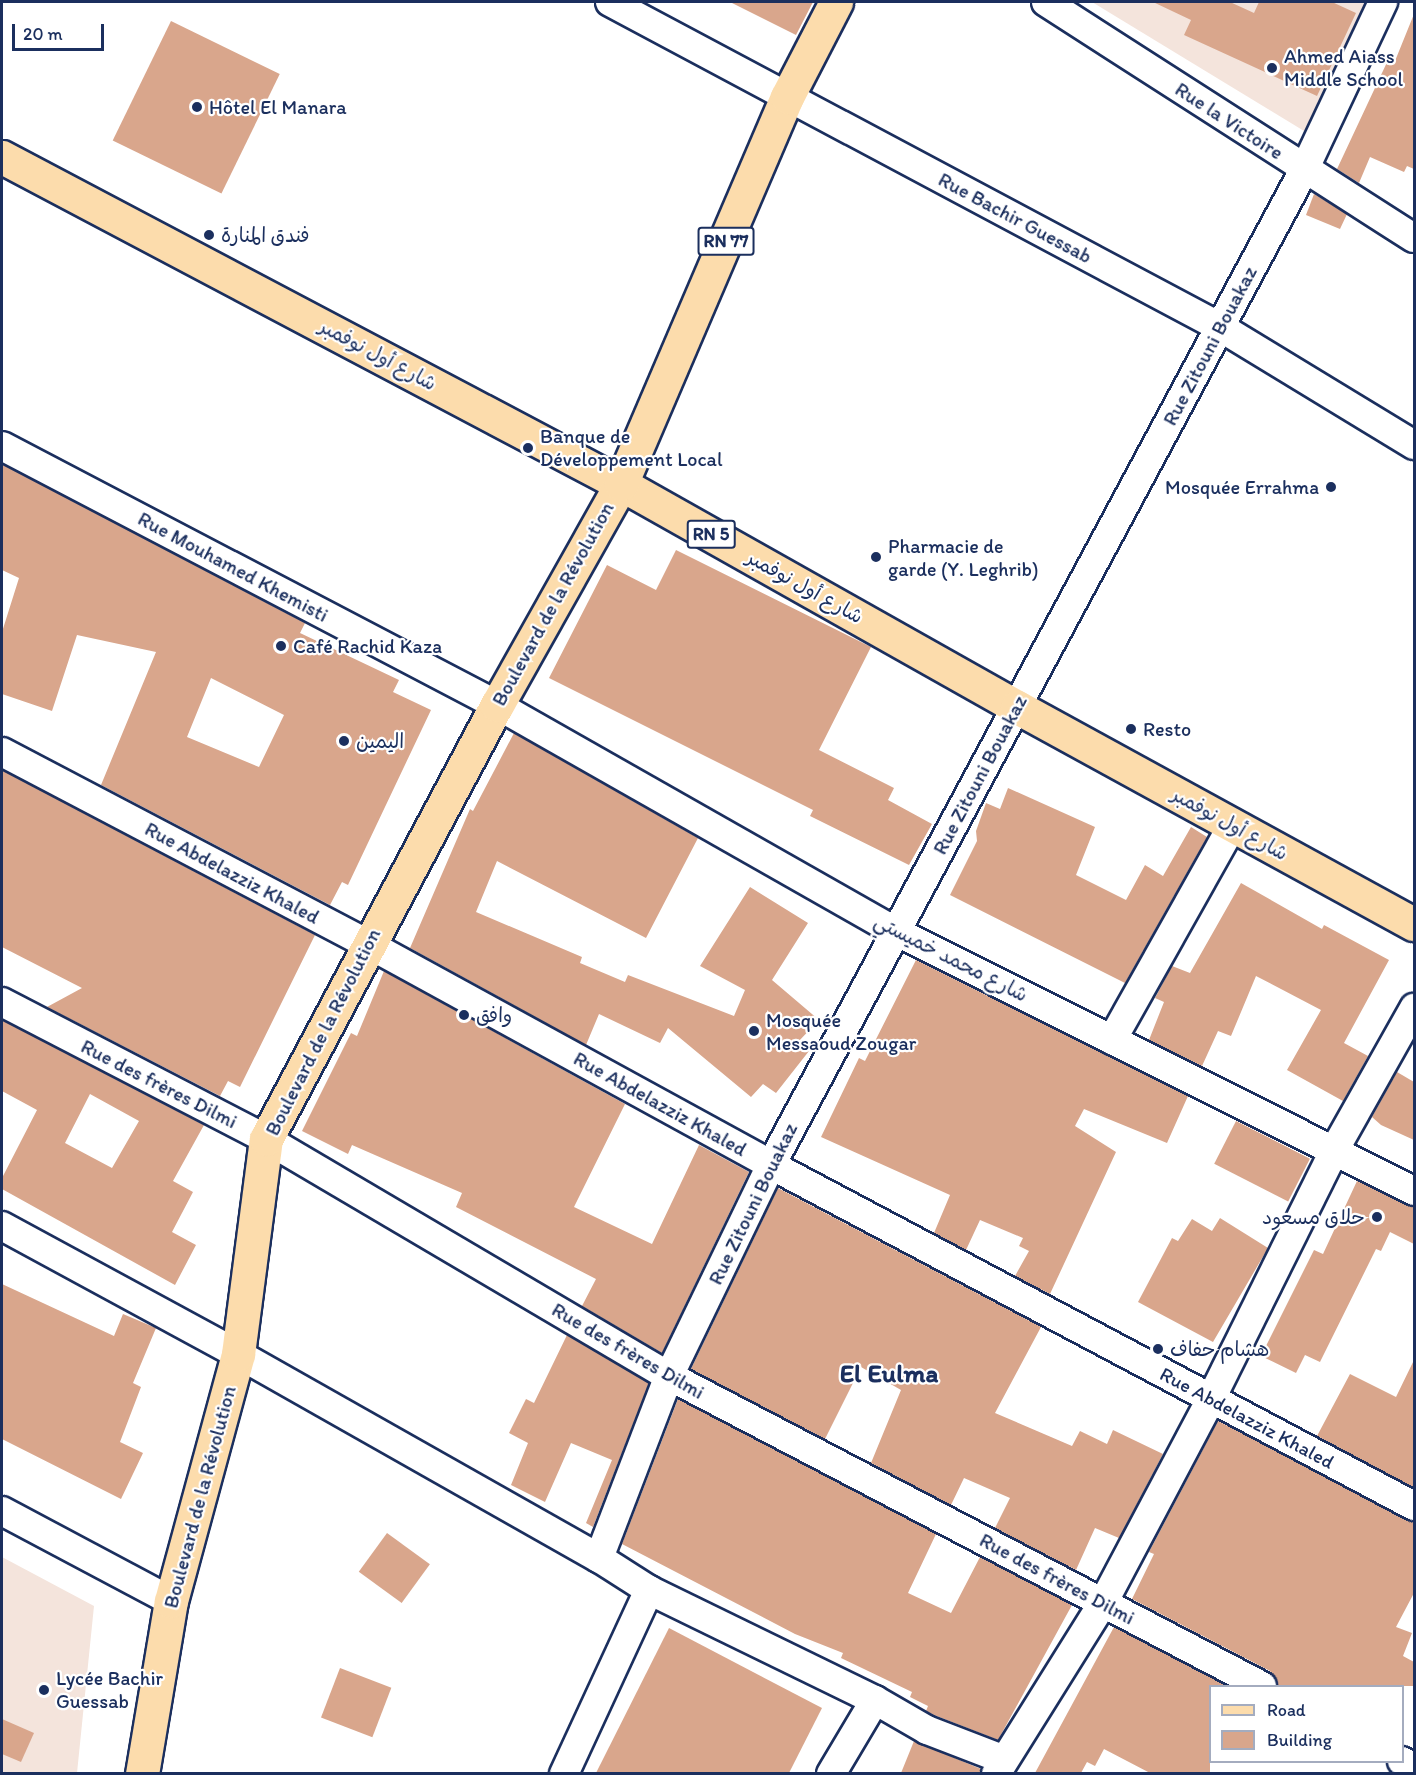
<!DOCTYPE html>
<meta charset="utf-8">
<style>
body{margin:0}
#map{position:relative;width:1416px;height:1775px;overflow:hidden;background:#fff;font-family:Itim,"Playpen Sans Arabic",sans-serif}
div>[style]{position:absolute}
.built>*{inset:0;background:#f4e4dc}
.building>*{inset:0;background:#d9a68c;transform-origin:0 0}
.roads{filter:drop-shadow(2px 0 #1b2f5e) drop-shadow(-2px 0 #1b2f5e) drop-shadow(0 2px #1b2f5e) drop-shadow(0 -2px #1b2f5e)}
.street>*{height:28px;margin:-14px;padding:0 14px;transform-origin:14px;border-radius:14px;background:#fff}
.primary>*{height:33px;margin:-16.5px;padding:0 16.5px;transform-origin:16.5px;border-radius:16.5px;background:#fcdcac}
.dots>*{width:16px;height:16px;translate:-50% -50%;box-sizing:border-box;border:3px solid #fff;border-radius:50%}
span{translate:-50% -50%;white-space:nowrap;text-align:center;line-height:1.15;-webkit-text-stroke:4.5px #fff;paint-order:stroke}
.shield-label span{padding:2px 4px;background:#fff;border:2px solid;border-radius:4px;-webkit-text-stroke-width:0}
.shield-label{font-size:18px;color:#1b2f5e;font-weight:700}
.poi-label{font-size:20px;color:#1b2f5e}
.left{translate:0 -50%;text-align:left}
.right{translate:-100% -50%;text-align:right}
.street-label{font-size:20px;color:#1b2f5e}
.district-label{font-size:26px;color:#1b2f5e;font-weight:700}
.frame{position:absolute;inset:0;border:3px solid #1b2f5e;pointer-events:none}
.legend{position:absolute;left:1209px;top:1685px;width:195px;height:78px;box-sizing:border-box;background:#fff;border:2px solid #a4acbf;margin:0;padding:8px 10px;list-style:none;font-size:18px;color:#1b2f5e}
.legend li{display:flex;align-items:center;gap:12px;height:30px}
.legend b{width:30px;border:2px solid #a4acbf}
.scale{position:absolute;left:12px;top:24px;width:92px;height:27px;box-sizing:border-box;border:3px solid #1b2f5e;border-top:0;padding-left:8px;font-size:18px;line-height:21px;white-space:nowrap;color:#1b2f5e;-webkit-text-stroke:4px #fff;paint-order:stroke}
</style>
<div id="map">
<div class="built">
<i style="clip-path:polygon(1092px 2px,1377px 2px,1309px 134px)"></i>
<i style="clip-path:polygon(2px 1557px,94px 1606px,77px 1773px,2px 1773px)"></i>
</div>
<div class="building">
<i style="clip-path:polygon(730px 2px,813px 2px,796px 35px)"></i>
<i style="clip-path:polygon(1153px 2px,1230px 2px,1254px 13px,1259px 2px,1332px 2px,1356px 13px,1317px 96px,1184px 35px,1191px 20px)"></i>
<i style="clip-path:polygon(1414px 14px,1414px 169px,1407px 166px,1404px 172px,1370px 157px,1359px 183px,1337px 169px,1389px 58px,1395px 61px)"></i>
<i style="left:171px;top:21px;width:121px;height:133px;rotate:26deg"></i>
<i style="clip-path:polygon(1314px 194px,1347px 214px,1340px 229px,1306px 215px)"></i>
<i style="clip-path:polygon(evenodd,2px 464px,305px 623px,300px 633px,399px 680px,393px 692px,431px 710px,348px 885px,342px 882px,330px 905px,101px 785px,156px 652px,77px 635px,52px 711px,2px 694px,2px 632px,19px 578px,2px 570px,2px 464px,211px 678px,284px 715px,259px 767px,187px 737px,211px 678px)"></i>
<i style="clip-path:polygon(676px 550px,871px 647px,819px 750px,894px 788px,888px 800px,932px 824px,909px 865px,810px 816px,813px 810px,549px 678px,607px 565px,656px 590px)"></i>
<i style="clip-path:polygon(514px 733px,698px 838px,646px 938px,497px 861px,476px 912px,582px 957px,580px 963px,625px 982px,628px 975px,734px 1016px,745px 990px,700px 966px,750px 887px,808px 923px,772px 980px,819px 1020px,797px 1043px,809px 1051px,776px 1093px,763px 1084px,751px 1097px,668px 1028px,660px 1043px,599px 1014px,586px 1045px,410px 948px,470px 809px,473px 811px)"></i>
<i style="clip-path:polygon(2px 770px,315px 935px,240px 1087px,228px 1081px,220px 1096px,47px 1007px,82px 988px,2px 947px)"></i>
<i style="clip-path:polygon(1008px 788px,1095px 827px,1076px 875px,1126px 900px,1145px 865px,1163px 876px,1191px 827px,1207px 837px,1125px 983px,950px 895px,977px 841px,976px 831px,986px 803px,1000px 809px)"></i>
<i style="clip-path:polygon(1241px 883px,1322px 929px,1324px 925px,1389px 960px,1344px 1043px,1368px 1056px,1343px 1101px,1287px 1070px,1321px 1010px,1256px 976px,1231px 1036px,1218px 1031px,1202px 1066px,1149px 1040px,1164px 1002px,1155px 998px,1172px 966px,1190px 973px)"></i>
<i style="clip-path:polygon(916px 960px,1188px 1096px,1167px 1143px,1084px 1109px,1075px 1126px,1116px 1152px,1050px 1294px,1015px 1276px,1029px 1251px,1019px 1246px,1023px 1238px,980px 1220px,966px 1250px,934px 1233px,950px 1195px,821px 1137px,859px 1058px,865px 1061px)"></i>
<i style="clip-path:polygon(384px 971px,625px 1104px,574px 1207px,652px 1244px,699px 1145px,749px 1172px,662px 1353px,582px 1306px,596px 1279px,456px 1207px,462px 1193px,352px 1145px,348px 1154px,302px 1131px,351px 1033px,357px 1036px)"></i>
<i style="clip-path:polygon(evenodd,2px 1020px,204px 1125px,173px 1181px,193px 1192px,172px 1232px,196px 1245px,175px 1285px,2px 1189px,2px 1178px,37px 1110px,2px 1091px,2px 1020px,90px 1094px,139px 1121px,112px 1168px,65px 1143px,90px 1094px)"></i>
<i style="clip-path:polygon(1397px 1072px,1414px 1082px,1414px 1140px,1381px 1125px,1372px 1117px)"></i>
<i style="left:1236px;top:1121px;width:83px;height:48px;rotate:27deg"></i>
<i style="clip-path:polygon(1357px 1181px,1414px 1207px,1414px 1244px,1390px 1232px,1381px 1251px,1376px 1249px,1320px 1362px,1305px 1355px,1296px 1373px,1261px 1356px,1314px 1250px,1323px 1254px)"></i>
<i style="clip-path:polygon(778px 1188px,1041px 1327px,995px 1413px,1072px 1446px,1080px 1431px,1107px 1444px,1113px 1430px,1163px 1454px,1119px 1538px,1095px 1528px,1076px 1570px,995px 1528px,1010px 1498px,964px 1478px,951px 1505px,871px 1463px,901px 1390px,861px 1367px,825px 1439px,691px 1369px)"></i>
<i style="clip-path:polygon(1220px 1218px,1268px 1248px,1213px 1342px,1138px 1302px,1172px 1238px,1178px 1241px,1192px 1219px,1212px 1231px)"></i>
<i style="clip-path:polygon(2px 1284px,114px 1336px,123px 1314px,156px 1328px,133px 1383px,141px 1387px,120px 1442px,143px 1453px,121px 1499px,2px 1439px)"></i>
<i style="clip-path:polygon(567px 1335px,649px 1383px,593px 1527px,586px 1523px,612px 1460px,571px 1443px,545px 1502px,511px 1485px,528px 1443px,509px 1433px,526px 1399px,534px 1403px)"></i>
<i style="clip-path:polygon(1414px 1360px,1414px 1488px,1317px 1436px,1350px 1374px,1396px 1397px)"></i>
<i style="clip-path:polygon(678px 1399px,936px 1534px,908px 1593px,951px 1613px,980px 1557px,1072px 1605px,998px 1740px,934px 1715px,926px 1711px,928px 1706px,910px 1697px,912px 1692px,841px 1658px,843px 1653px,795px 1634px,622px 1544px)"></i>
<i style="clip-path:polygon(1218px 1421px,1414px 1522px,1414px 1593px,1396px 1627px,1412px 1633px,1403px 1656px,1414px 1662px,1414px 1686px,1278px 1686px,1270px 1671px,1132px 1599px,1154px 1554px,1149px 1552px)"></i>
<i style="left:387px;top:1533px;width:53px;height:48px;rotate:36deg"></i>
<i style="clip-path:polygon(1114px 1627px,1227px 1686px,1210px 1686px,1210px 1773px,1150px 1773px,1104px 1749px,1095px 1766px,1087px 1762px,1081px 1773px,1035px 1773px)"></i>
<i style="clip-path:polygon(669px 1628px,822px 1708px,789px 1773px,596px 1773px)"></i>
<i style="left:340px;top:1668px;width:55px;height:53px;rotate:21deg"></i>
<i style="clip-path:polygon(2px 1719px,34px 1733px,21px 1762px,2px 1754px)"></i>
<i style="clip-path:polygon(914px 1741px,981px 1769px,980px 1773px,901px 1773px)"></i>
</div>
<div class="roads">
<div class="street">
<i style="left:610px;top:2px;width:691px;rotate:28.05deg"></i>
<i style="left:1220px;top:327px;width:227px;rotate:31.3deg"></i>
<i style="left:1046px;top:2px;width:437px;rotate:32.7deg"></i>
<i style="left:2px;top:446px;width:559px;rotate:27.62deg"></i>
<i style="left:497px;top:705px;width:460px;rotate:29.6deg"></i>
<i style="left:897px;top:932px;width:578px;rotate:26.61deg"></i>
<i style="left:2px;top:752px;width:413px;rotate:27.7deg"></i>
<i style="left:368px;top:944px;width:460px;rotate:28.7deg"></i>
<i style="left:771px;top:1165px;width:728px;rotate:27.94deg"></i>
<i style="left:2px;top:1002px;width:297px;rotate:27.4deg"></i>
<i style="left:266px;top:1139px;width:468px;rotate:30.5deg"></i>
<i style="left:669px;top:1376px;width:669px;rotate:27.6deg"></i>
<i style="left:1112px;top:1040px;width:245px;rotate:-60.7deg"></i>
<i style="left:2px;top:1226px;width:268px;rotate:28.5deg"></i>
<i style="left:238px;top:1354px;width:415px;rotate:29.5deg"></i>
<i style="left:599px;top:1558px;width:59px;rotate:32.6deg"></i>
<i style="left:649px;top:1590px;width:251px;rotate:26deg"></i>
<i style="left:875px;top:1700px;width:60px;rotate:30deg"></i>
<i style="left:927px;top:1730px;width:80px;rotate:21.1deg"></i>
<i style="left:2px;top:1511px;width:191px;rotate:28deg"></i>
<i style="left:599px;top:1558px;width:195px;rotate:-69deg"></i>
<i style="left:669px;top:1376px;width:234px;rotate:-64.2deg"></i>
<i style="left:771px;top:1165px;width:1129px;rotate:-61.82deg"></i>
<i style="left:1304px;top:170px;width:186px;rotate:-64.8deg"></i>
<i style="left:1402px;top:1761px;width:13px;rotate:27deg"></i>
<i style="left:564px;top:1774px;width:203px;rotate:-65.2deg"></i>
<i style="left:831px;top:1774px;width:86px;rotate:-59.3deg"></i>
<i style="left:996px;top:1774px;width:202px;rotate:-58deg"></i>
<i style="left:1103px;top:1603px;width:231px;rotate:-62.1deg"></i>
<i style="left:1211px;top:1399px;width:279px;rotate:-63.6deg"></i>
<i style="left:1335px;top:1149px;width:162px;rotate:-60.7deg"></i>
</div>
<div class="primary">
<i style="left:2px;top:157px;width:700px;rotate:27.85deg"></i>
<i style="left:621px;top:484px;width:454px;rotate:29.4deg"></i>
<i style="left:1017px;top:707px;width:452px;rotate:28.7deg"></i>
<i style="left:142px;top:1774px;width:175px;rotate:-80.5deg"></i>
<i style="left:171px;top:1601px;width:256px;rotate:-74.8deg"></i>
<i style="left:238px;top:1354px;width:217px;rotate:-82.6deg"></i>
<i style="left:266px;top:1139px;width:492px;rotate:-62deg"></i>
<i style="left:497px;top:705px;width:253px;rotate:-60.7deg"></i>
<i style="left:621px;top:484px;width:421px;rotate:-66.8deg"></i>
<i style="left:787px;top:97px;width:107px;rotate:-62.7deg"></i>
</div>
</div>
<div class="dots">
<i style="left:1272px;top:68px;background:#1b2f5e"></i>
<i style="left:197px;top:107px;background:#1b2f5e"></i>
<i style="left:209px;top:235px;background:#1b2f5e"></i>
<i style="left:528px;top:448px;background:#1b2f5e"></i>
<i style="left:1331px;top:487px;background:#1b2f5e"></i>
<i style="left:876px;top:557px;background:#1b2f5e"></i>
<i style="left:281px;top:646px;background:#1b2f5e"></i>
<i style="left:1131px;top:729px;background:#1b2f5e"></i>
<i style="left:344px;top:741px;background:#1b2f5e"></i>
<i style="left:464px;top:1015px;background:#1b2f5e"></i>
<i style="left:754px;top:1031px;background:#1b2f5e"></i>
<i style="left:1377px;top:1217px;background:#1b2f5e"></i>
<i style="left:1158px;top:1349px;background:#1b2f5e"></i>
<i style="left:44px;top:1690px;background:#1b2f5e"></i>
</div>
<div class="shield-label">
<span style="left:726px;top:241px">RN 77</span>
<span style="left:711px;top:534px">RN 5</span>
</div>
<div class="poi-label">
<span class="left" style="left:1284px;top:68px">Ahmed Aiass<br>Middle School</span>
<span class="left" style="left:209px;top:107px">Hôtel El Manara</span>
<span class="left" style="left:221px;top:235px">فندق المنارة</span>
<span class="left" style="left:540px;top:448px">Banque de<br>Développement Local</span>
<span class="right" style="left:1319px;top:487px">Mosquée Errahma</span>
<span class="left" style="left:888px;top:558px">Pharmacie de<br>garde (Y. Leghrib)</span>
<span class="left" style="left:293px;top:646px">Café Rachid Kaza</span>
<span class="left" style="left:1143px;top:729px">Resto</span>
<span class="left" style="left:356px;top:741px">اليمين</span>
<span class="left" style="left:476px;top:1015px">وافق</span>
<span class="left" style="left:766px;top:1032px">Mosquée<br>Messaoud Zougar</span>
<span class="right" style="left:1365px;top:1217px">حلاق مسعود</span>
<span class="left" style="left:1170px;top:1349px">هشام حفاف</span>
<span class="left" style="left:56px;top:1690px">Lycée Bachir<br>Guessab</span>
</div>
<div class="street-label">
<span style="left:1229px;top:121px;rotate:33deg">Rue la Victoire</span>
<span style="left:1015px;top:218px;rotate:28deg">Rue Bachir Guessab</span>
<span style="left:1210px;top:346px;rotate:-62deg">Rue Zitouni Bouakaz</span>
<span style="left:378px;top:355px;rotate:28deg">شارع أول نوفمبر</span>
<span style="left:233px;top:567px;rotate:28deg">Rue Mouhamed Khemisti</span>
<span style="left:805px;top:587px;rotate:29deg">شارع أول نوفمبر</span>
<span style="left:553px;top:604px;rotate:-61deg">Boulevard de la Révolution</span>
<span style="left:980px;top:775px;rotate:-62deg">Rue Zitouni Bouakaz</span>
<span style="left:1230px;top:824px;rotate:29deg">شارع أول نوفمبر</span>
<span style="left:232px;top:873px;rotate:28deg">Rue Abdelazziz Khaled</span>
<span style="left:951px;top:958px;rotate:27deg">شارع محمد خميستي</span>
<span style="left:323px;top:1032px;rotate:-63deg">Boulevard de la Révolution</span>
<span style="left:159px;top:1084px;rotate:27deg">Rue des frères Dilmi</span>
<span style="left:660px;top:1104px;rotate:29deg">Rue Abdelazziz Khaled</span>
<span style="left:753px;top:1204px;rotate:-64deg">Rue Zitouni Bouakaz</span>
<span style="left:628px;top:1351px;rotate:30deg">Rue des frères Dilmi</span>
<span style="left:1247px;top:1418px;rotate:28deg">Rue Abdelazziz Khaled</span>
<span style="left:200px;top:1497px;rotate:-75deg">Boulevard de la Révolution</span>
<span style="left:1057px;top:1579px;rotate:28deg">Rue des frères Dilmi</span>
</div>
<div class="district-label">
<span style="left:889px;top:1374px">El Eulma</span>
</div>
<div class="frame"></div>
<ul class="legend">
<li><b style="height:8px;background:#fcdcac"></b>Road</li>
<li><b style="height:16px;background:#d9a68c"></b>Building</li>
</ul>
<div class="scale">20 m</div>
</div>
